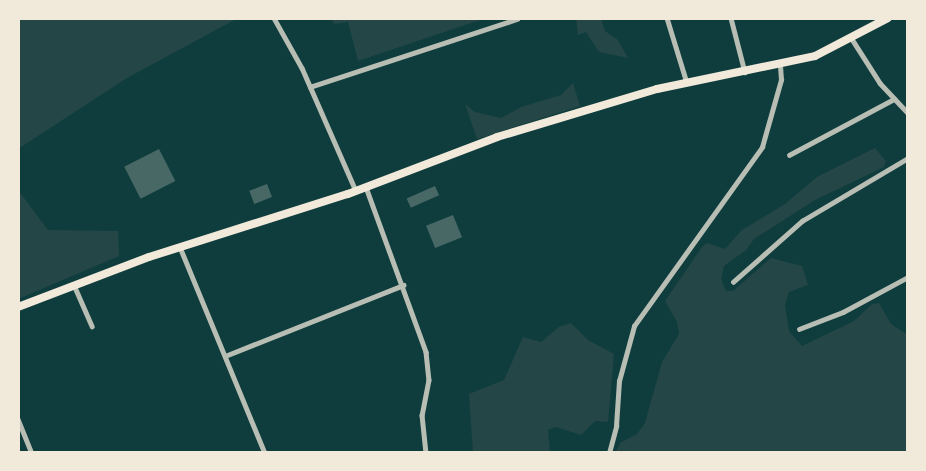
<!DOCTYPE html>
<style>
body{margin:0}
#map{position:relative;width:926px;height:471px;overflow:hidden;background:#0f3d3e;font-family:Mulish,sans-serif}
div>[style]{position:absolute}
.green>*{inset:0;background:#244646}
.building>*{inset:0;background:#486865;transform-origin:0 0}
.minor>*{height:4.5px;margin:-2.25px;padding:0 2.25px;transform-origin:2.25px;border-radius:2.25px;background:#b8beb3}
.trunk>*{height:8px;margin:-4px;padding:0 4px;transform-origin:4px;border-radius:4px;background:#f1e9da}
span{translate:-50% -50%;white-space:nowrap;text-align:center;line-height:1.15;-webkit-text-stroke:6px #f1e9da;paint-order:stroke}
.frame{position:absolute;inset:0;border:20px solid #f1e9da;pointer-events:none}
</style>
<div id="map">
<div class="green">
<i style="clip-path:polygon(18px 18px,238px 18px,127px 78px,18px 149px)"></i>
<i style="clip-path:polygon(330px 18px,486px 18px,358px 61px,348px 22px,335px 24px)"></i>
<i style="clip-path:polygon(576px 18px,601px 18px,605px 31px,618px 40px,628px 58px,599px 52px,586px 32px,578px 35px)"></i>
<i style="clip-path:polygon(573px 83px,580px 106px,477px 139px,465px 104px,475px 112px,501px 118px,521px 107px,561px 95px)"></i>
<i style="clip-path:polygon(875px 148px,886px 161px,884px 167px,815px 200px,754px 239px,746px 250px,724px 266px,721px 279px,726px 291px,733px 291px,771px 258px,802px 266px,808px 285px,789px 292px,785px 305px,789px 331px,802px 346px,854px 321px,872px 304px,879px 303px,891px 324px,908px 335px,908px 453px,615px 453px,620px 443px,637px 434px,645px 423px,662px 362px,679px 334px,677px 322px,665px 301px,702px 247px,707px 243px,725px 249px,742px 230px,785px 204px,817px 177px)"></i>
<i style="clip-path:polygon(18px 190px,48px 230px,118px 231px,119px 256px,18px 299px)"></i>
<i style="clip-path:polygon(571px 323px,588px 340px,614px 354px,608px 422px,595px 421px,581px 435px,556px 427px,548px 430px,550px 453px,473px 453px,469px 394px,504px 380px,523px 337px,541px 342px,559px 327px)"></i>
</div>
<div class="building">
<i style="left:159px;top:149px;width:36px;height:39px;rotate:63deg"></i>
<i style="left:267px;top:184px;width:14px;height:19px;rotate:69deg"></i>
<i style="left:435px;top:186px;width:10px;height:31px;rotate:66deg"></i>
<i style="left:453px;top:215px;width:24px;height:29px;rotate:68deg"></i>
</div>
<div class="minor">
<i style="left:274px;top:18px;width:57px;rotate:60.8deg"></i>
<i style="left:302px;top:68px;width:134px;rotate:66.3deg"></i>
<i style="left:667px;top:18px;width:68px;rotate:72.9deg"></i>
<i style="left:731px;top:18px;width:56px;rotate:75.5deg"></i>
<i style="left:852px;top:39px;width:52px;rotate:57.5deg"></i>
<i style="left:880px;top:83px;width:41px;rotate:47deg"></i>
<i style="left:310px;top:87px;width:218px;rotate:-18.2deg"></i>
<i style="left:789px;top:155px;width:119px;rotate:-28.1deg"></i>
<i style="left:366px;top:187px;width:176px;rotate:70deg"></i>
<i style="left:426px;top:352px;width:28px;rotate:84deg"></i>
<i style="left:429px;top:380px;width:36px;rotate:101deg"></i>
<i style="left:422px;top:415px;width:38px;rotate:84deg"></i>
<i style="left:180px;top:247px;width:223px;rotate:67.6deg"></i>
<i style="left:733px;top:282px;width:92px;rotate:-41.5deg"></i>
<i style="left:802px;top:221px;width:123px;rotate:-30.7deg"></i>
<i style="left:74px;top:285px;width:45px;rotate:66.3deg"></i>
<i style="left:799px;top:329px;width:47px;rotate:-21.1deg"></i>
<i style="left:843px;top:312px;width:74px;rotate:-28.3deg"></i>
<i style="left:225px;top:356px;width:192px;rotate:-21.7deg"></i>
<i style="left:18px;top:419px;width:37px;rotate:68deg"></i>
<i style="left:609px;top:453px;width:28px;rotate:-75deg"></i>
<i style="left:616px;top:426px;width:45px;rotate:-86.2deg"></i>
<i style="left:619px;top:381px;width:57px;rotate:-74.7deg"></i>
<i style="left:634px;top:326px;width:220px;rotate:-54.4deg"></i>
<i style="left:762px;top:147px;width:70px;rotate:-74.2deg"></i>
<i style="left:781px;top:80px;width:15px;rotate:-94deg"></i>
</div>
<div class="trunk">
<i style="left:18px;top:307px;width:140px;rotate:-20.9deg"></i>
<i style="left:149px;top:257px;width:209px;rotate:-17.6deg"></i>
<i style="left:348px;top:194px;width:160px;rotate:-20.9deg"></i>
<i style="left:497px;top:137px;width:167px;rotate:-16.7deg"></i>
<i style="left:657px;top:89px;width:161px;rotate:-11.8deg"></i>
<i style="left:815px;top:56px;width:82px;rotate:-27.5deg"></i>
</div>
<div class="frame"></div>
</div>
